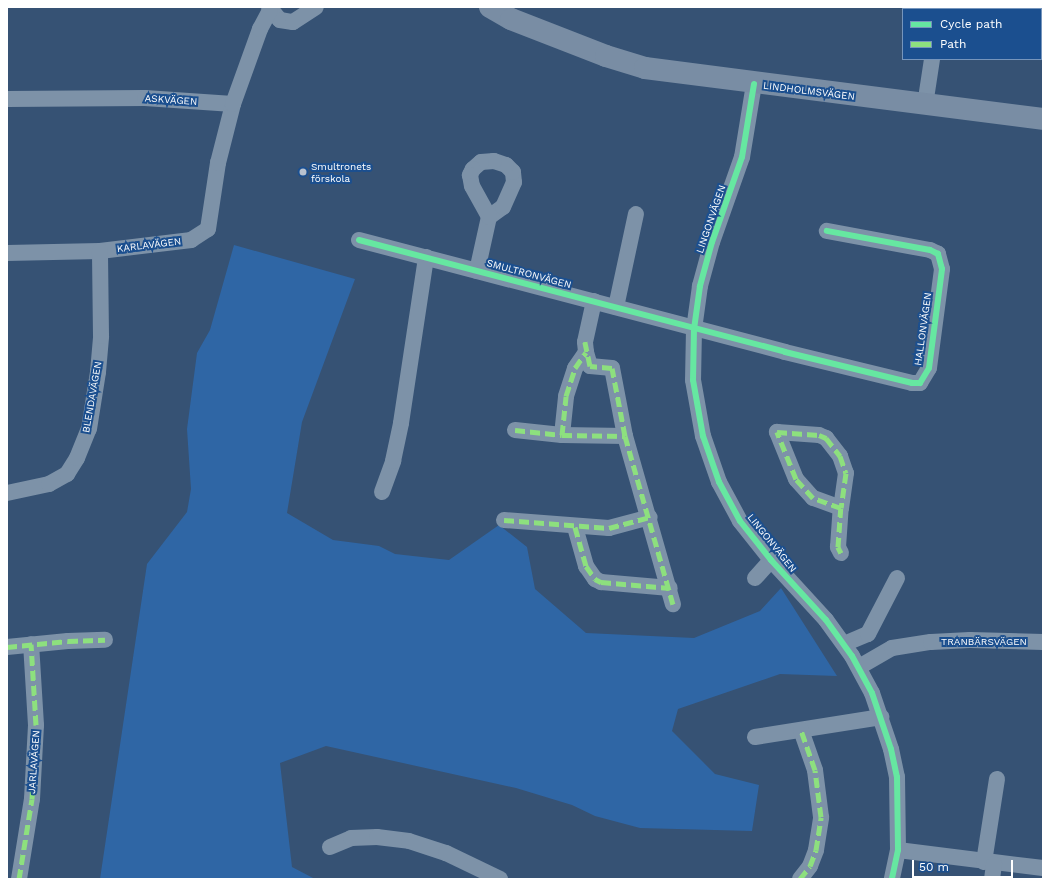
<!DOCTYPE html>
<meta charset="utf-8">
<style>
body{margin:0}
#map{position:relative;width:1050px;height:886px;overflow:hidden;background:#365274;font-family:"Work Sans",sans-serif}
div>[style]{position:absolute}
.green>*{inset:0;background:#2f66a5}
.street>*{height:16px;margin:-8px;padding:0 8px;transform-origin:8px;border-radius:8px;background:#7d92a8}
.secondary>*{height:22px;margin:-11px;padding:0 11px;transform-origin:11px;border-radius:11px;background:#798da4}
.quiet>*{height:5px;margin-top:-2.5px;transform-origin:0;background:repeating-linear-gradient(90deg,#8de07e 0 10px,transparent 0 15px)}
.cycleway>*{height:6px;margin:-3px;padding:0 3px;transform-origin:3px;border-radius:3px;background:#66e7a1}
.dots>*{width:11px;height:11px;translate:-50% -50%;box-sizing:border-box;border:2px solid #1b4f8f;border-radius:50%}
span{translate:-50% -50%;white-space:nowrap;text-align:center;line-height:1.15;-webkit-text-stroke:4px #1b4f8f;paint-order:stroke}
.street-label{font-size:10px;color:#fff}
.poi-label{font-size:10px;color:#fff}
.left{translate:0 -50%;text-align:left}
.frame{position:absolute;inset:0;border:8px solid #fff;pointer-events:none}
.legend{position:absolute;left:902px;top:8px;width:140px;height:52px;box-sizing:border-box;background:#1b4f8f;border:1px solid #7695bc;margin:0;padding:5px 7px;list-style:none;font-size:12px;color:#fff}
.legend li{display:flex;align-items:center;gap:8px;height:20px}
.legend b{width:20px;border:1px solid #7695bc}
.scale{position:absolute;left:912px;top:860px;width:101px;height:18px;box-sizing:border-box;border:2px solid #fff;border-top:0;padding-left:5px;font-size:12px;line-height:14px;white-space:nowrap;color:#fff;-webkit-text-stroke:3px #1b4f8f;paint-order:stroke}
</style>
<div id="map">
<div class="green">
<i style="clip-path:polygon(234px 245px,355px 279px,302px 422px,287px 513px,333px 540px,379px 546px,395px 554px,449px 560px,499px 525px,527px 547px,535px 589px,586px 633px,694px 638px,760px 611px,781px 588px,837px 676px,780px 674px,678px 709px,672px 731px,715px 774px,759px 785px,752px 831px,640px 828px,595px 816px,572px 805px,516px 788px,326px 746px,280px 763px,292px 867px,315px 879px,100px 879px,147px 564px,187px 512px,191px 489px,187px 429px,197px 353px,210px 330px)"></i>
</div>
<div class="street">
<i style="left:269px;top:7px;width:17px;rotate:50deg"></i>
<i style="left:280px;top:20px;width:13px;rotate:9deg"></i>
<i style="left:293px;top:22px;width:27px;rotate:-33deg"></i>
<i style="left:940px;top:9px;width:2px;rotate:-90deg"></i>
<i style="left:754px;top:84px;width:74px;rotate:99.3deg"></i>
<i style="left:742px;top:157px;width:90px;rotate:109.4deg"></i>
<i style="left:712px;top:242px;width:46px;rotate:105.3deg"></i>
<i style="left:700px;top:286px;width:43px;rotate:97.9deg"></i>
<i style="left:694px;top:329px;width:51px;rotate:91.1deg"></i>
<i style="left:693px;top:380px;width:57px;rotate:79.9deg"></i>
<i style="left:703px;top:436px;width:49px;rotate:70.8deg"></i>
<i style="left:719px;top:482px;width:44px;rotate:61.7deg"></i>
<i style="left:740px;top:521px;width:50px;rotate:51.5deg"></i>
<i style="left:771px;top:560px;width:81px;rotate:47.5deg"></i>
<i style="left:826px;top:620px;width:44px;rotate:54.2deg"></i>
<i style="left:852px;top:656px;width:42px;rotate:61.6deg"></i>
<i style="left:872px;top:693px;width:59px;rotate:71.3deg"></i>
<i style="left:891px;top:749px;width:29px;rotate:78deg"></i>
<i style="left:897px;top:777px;width:73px;rotate:89.2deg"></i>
<i style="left:898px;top:850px;width:30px;rotate:102deg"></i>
<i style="left:7px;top:99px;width:138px;rotate:-0.4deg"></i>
<i style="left:145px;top:98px;width:88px;rotate:3.9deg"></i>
<i style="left:925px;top:105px;width:47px;rotate:-81.3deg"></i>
<i style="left:359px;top:240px;width:440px;rotate:14.7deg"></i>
<i style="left:785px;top:352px;width:131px;rotate:13.7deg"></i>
<i style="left:912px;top:383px;width:8px"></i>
<i style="left:920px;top:383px;width:17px;rotate:-59deg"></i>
<i style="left:929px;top:368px;width:100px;rotate:-82.5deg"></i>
<i style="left:942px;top:269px;width:16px;rotate:-105deg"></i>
<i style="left:938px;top:254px;width:9px;rotate:-153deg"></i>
<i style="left:930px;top:250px;width:105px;rotate:-169.5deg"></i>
<i style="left:7px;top:253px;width:93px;rotate:-1.2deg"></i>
<i style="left:100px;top:251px;width:92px;rotate:-6.9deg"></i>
<i style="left:191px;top:240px;width:20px;rotate:-33deg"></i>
<i style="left:208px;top:229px;width:67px;rotate:-81.4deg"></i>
<i style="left:218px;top:163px;width:61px;rotate:-75.7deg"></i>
<i style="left:233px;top:104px;width:80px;rotate:-70.2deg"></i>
<i style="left:260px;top:29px;width:21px;rotate:-62deg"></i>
<i style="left:477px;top:271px;width:55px;rotate:-77.5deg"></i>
<i style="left:489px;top:217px;width:17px;rotate:-36deg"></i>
<i style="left:503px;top:207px;width:27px;rotate:-66deg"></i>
<i style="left:514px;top:182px;width:10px;rotate:-96deg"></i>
<i style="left:513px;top:172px;width:10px;rotate:-135deg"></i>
<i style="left:506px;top:165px;width:13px;rotate:-162deg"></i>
<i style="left:494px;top:161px;width:13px;rotate:176deg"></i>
<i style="left:481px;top:162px;width:11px;rotate:139deg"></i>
<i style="left:473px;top:169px;width:7px;rotate:117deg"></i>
<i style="left:470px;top:175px;width:11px;rotate:80deg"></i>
<i style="left:472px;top:186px;width:35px;rotate:61deg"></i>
<i style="left:616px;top:307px;width:95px;rotate:-77.9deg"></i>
<i style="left:515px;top:430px;width:47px;rotate:6.1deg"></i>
<i style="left:562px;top:435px;width:39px;rotate:-84deg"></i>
<i style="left:566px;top:396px;width:29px;rotate:-72deg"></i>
<i style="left:575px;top:368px;width:19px;rotate:-55deg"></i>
<i style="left:562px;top:435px;width:63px;rotate:0.9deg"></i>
<i style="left:625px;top:436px;width:69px;rotate:-100.8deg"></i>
<i style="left:612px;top:368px;width:22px;rotate:-175deg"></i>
<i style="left:590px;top:366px;width:15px;rotate:-106deg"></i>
<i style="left:586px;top:352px;width:10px;rotate:-96deg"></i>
<i style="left:585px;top:342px;width:42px;rotate:-77.6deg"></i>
<i style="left:625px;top:436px;width:175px;rotate:74.1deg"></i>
<i style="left:382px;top:492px;width:33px;rotate:-70deg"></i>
<i style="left:393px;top:461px;width:39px;rotate:-78deg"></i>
<i style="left:401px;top:423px;width:168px;rotate:-81.4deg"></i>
<i style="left:7px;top:493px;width:43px;rotate:-12.1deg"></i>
<i style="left:49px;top:484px;width:21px;rotate:-29deg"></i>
<i style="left:67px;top:474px;width:19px;rotate:-58deg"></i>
<i style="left:77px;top:458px;width:31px;rotate:-68deg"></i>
<i style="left:89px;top:429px;width:58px;rotate:-81deg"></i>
<i style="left:98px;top:372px;width:36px;rotate:-85deg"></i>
<i style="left:101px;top:336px;width:85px;rotate:-90.7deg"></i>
<i style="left:504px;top:520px;width:105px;rotate:4.4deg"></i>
<i style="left:609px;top:528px;width:42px;rotate:-15deg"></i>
<i style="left:575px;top:527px;width:41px;rotate:74.2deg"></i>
<i style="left:586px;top:566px;width:16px;rotate:55deg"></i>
<i style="left:595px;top:579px;width:7px;rotate:27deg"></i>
<i style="left:601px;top:582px;width:69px;rotate:5deg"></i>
<i style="left:841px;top:553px;width:7px;rotate:-117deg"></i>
<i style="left:838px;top:547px;width:39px;rotate:-86deg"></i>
<i style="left:841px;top:508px;width:30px;rotate:-160deg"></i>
<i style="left:813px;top:498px;width:25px;rotate:-132deg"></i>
<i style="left:796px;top:479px;width:51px;rotate:-112deg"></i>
<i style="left:777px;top:432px;width:42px;rotate:4.1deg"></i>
<i style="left:819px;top:435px;width:8px;rotate:23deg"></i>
<i style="left:826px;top:438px;width:23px;rotate:52deg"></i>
<i style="left:840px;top:456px;width:18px;rotate:71deg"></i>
<i style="left:846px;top:473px;width:35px;rotate:98deg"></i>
<i style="left:755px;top:578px;width:24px;rotate:-48deg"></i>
<i style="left:844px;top:644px;width:26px;rotate:-23deg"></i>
<i style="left:868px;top:634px;width:63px;rotate:-62.6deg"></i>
<i style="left:7px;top:647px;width:61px;rotate:-5.6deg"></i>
<i style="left:68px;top:641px;width:37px;rotate:-2deg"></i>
<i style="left:859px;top:667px;width:38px;rotate:-30deg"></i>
<i style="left:892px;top:648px;width:39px;rotate:-9deg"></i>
<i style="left:931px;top:642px;width:39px;rotate:-3deg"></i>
<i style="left:970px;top:640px;width:73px;rotate:1.6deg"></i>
<i style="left:755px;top:737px;width:128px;rotate:-9deg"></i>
<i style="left:330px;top:847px;width:23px;rotate:-23deg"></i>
<i style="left:351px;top:838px;width:26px;rotate:-2deg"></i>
<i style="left:377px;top:837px;width:32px;rotate:7deg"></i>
<i style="left:409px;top:841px;width:39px;rotate:18deg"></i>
<i style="left:446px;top:853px;width:60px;rotate:25.7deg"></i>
<i style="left:898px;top:850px;width:146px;rotate:7.1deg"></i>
<i style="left:984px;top:862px;width:84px;rotate:-81.1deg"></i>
<i style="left:19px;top:879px;width:81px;rotate:-80.8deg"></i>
<i style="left:32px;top:799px;width:74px;rotate:-86.9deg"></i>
<i style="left:36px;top:725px;width:81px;rotate:-93.5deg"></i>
<i style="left:800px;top:879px;width:16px;rotate:-52deg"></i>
<i style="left:810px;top:866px;width:17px;rotate:-69deg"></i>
<i style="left:816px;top:850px;width:33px;rotate:-81deg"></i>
<i style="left:821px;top:817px;width:47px;rotate:-97.3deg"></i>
<i style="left:815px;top:770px;width:42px;rotate:-109.3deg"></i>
<i style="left:992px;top:879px;width:15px;rotate:-82deg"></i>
</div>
<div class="secondary">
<i style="left:490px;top:7px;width:24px;rotate:30deg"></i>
<i style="left:511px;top:19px;width:102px;rotate:21.3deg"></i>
<i style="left:606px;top:56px;width:41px;rotate:17.1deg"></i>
<i style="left:645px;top:68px;width:401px;rotate:7.3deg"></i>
</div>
<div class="quiet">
<i style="left:515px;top:430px;width:47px;rotate:6.1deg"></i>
<i style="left:562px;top:435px;width:39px;rotate:-84deg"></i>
<i style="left:566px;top:396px;width:29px;rotate:-72deg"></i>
<i style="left:575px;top:368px;width:19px;rotate:-55deg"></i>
<i style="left:562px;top:435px;width:63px;rotate:0.9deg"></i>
<i style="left:625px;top:436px;width:69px;rotate:-100.8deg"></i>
<i style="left:612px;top:368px;width:22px;rotate:-175deg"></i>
<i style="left:590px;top:366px;width:25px;rotate:-102deg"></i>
<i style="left:625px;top:436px;width:175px;rotate:74.1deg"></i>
<i style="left:504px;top:520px;width:105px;rotate:4.4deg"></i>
<i style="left:609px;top:528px;width:42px;rotate:-15deg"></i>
<i style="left:575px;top:527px;width:41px;rotate:74.2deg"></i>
<i style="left:586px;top:566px;width:16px;rotate:55deg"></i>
<i style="left:595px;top:579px;width:7px;rotate:27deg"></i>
<i style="left:601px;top:582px;width:69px;rotate:5deg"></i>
<i style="left:841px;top:553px;width:7px;rotate:-117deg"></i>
<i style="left:838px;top:547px;width:39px;rotate:-86deg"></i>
<i style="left:841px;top:508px;width:30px;rotate:-160deg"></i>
<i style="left:813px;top:498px;width:25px;rotate:-132deg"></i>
<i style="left:796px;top:479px;width:51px;rotate:-112deg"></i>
<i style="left:777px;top:432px;width:42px;rotate:4.1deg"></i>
<i style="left:819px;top:435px;width:8px;rotate:23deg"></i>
<i style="left:826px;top:438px;width:23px;rotate:52deg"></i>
<i style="left:840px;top:456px;width:18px;rotate:71deg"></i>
<i style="left:846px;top:473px;width:35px;rotate:98deg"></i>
<i style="left:7px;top:647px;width:61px;rotate:-5.6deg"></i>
<i style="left:68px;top:641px;width:37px;rotate:-2deg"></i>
<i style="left:19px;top:879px;width:81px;rotate:-80.8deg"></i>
<i style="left:32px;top:799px;width:74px;rotate:-86.9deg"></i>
<i style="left:36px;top:725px;width:81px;rotate:-93.5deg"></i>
<i style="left:800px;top:879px;width:16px;rotate:-52deg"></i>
<i style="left:810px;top:866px;width:17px;rotate:-69deg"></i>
<i style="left:816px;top:850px;width:33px;rotate:-81deg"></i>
<i style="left:821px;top:817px;width:47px;rotate:-97.3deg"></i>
<i style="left:815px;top:770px;width:42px;rotate:-109.3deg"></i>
</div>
<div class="cycleway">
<i style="left:754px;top:84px;width:74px;rotate:99.3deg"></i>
<i style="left:742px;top:157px;width:90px;rotate:109.4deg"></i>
<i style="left:712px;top:242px;width:46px;rotate:105.3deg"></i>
<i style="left:700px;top:286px;width:43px;rotate:97.9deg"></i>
<i style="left:694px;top:329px;width:51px;rotate:91.1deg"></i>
<i style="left:693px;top:380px;width:57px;rotate:79.9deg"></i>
<i style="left:703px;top:436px;width:49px;rotate:70.8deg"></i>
<i style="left:719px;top:482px;width:44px;rotate:61.7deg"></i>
<i style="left:740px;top:521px;width:50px;rotate:51.5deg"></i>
<i style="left:771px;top:560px;width:81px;rotate:47.5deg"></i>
<i style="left:826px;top:620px;width:44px;rotate:54.2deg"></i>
<i style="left:852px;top:656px;width:42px;rotate:61.6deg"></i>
<i style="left:872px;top:693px;width:59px;rotate:71.3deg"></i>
<i style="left:891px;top:749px;width:29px;rotate:78deg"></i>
<i style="left:897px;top:777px;width:73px;rotate:89.2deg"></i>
<i style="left:898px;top:850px;width:30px;rotate:102deg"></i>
<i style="left:359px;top:240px;width:440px;rotate:14.7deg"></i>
<i style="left:785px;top:352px;width:131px;rotate:13.7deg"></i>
<i style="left:912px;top:383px;width:8px"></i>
<i style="left:920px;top:383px;width:17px;rotate:-59deg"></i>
<i style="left:929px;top:368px;width:100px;rotate:-82.5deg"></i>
<i style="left:942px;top:269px;width:16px;rotate:-105deg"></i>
<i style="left:938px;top:254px;width:9px;rotate:-153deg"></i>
<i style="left:930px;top:250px;width:105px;rotate:-169.5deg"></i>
</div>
<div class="dots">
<i style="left:303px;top:172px;background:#b9c2ce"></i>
</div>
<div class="street-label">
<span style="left:809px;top:91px;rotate:7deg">LINDHOLMSVÄGEN</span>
<span style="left:171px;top:100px;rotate:4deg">ASKVÄGEN</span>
<span style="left:711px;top:219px;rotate:-71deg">LINGONVÄGEN</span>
<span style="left:149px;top:245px;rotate:-7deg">KARLAVÄGEN</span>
<span style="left:529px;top:274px;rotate:15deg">SMULTRONVÄGEN</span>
<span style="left:923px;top:329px;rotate:-82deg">HALLONVÄGEN</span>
<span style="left:92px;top:397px;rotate:-80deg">BLENDAVÄGEN</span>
<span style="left:772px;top:543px;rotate:51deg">LINGONVÄGEN</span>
<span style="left:984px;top:642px">TRANBÄRSVÄGEN</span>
<span style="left:34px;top:762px;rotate:-86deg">JARLAVÄGEN</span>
</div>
<div class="poi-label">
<span class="left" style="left:311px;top:172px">Smultronets<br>förskola</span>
</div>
<div class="frame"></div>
<ul class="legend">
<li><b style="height:5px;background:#66e7a1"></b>Cycle path</li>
<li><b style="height:5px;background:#8de07e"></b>Path</li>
</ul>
<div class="scale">50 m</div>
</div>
